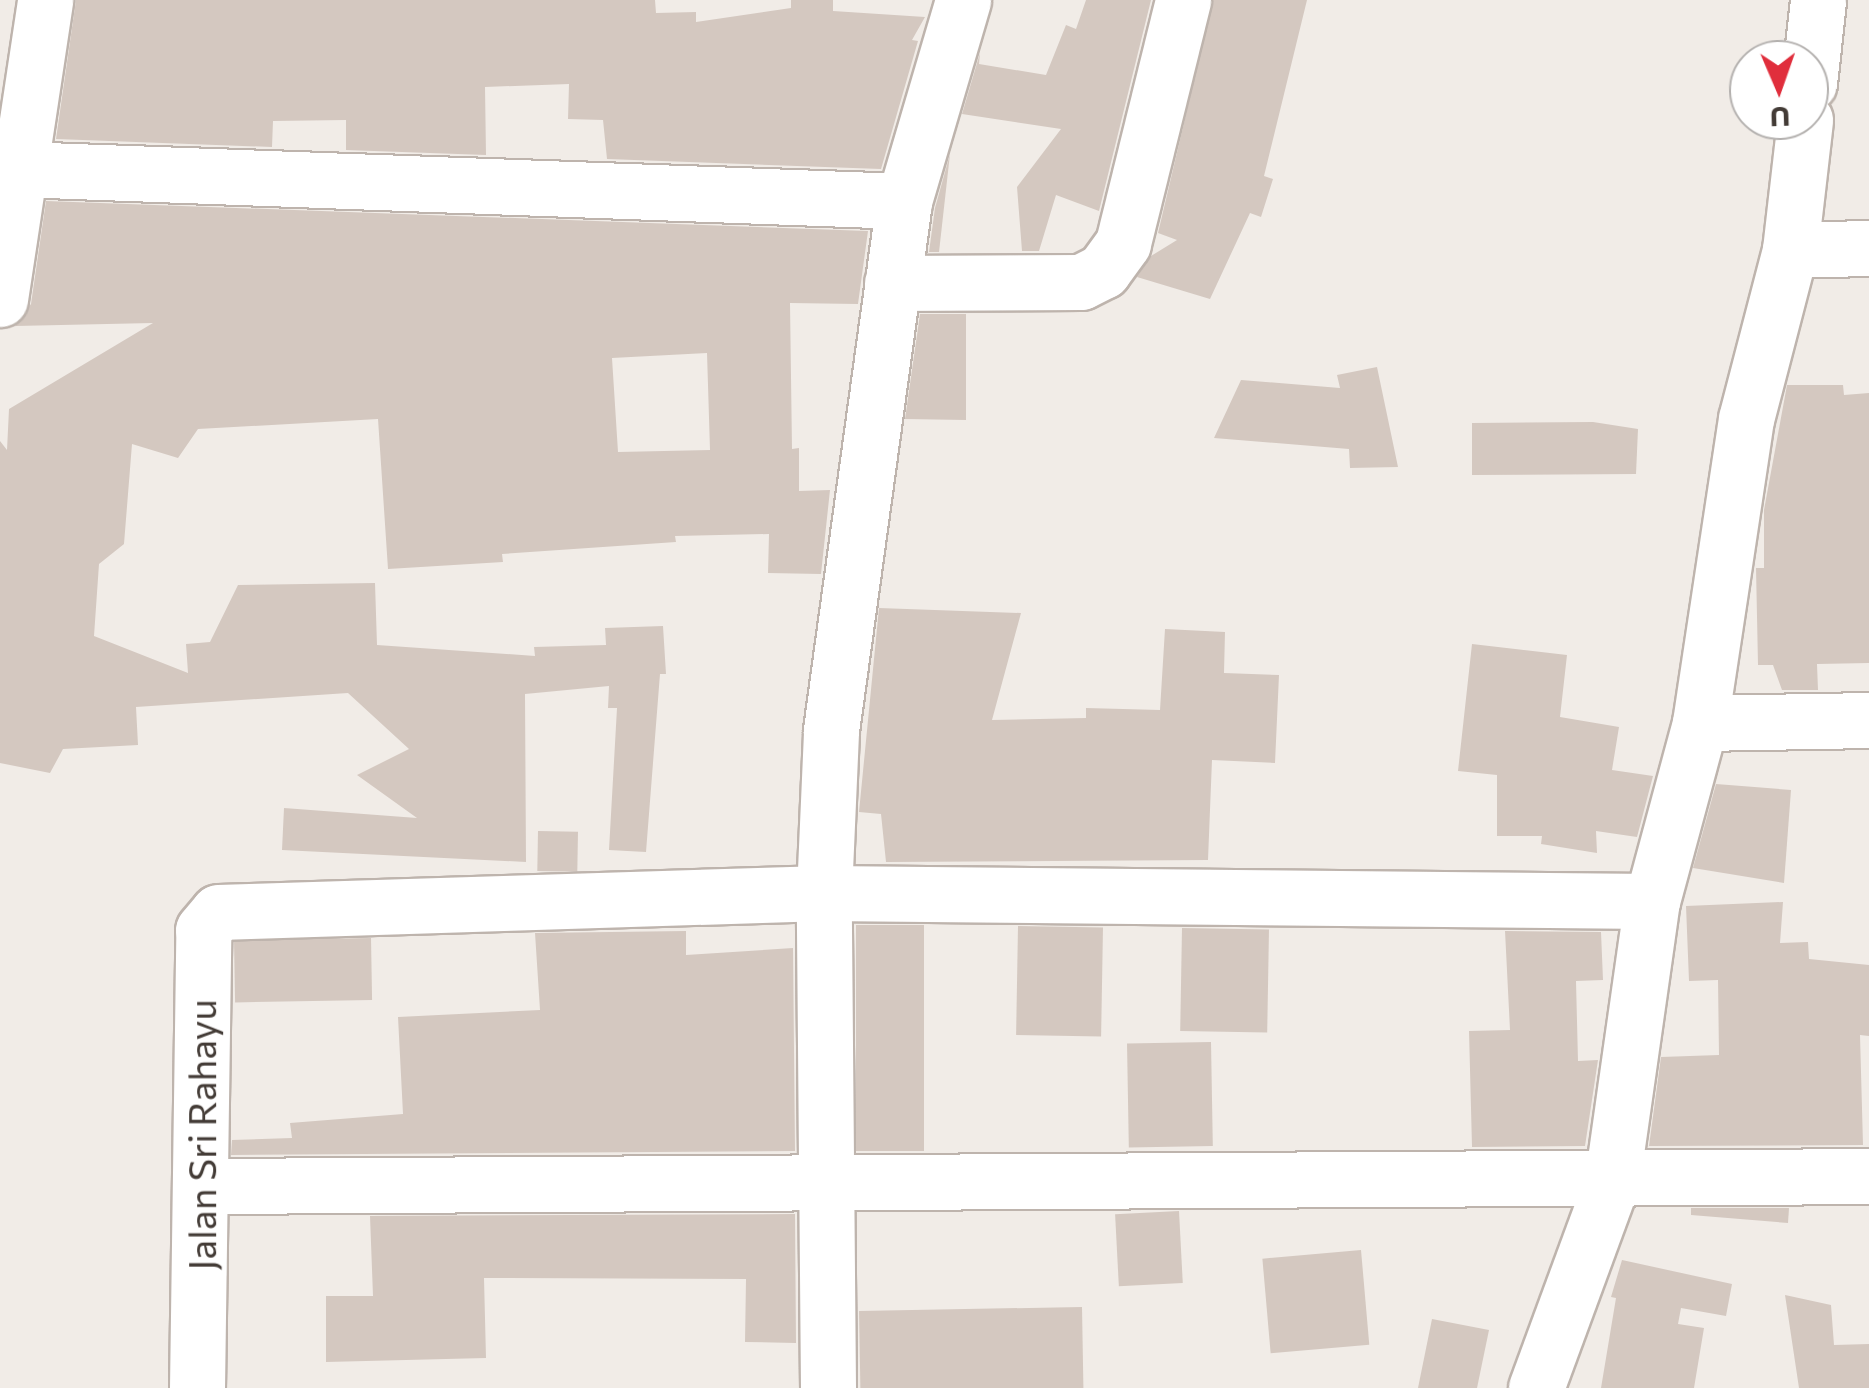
<!DOCTYPE html>
<style>
body{margin:0}
#map{position:relative;width:1869px;height:1388px;overflow:hidden;background:#f1ece7;font-family:Commissioner,sans-serif}
div>[style]{position:absolute}
.building>*{inset:0;background:#d4c8c0;transform-origin:0 0}
.roads{filter:drop-shadow(2px 0 #beb4ad) drop-shadow(-2px 0 #beb4ad) drop-shadow(0 2px #beb4ad) drop-shadow(0 -2px #beb4ad)}
.minor>*{height:55px;margin:-27.5px;padding:0 27.5px;transform-origin:27.5px;border-radius:27.5px;background:#fff}
span{translate:-50% -50%;white-space:nowrap;text-align:center;line-height:1.15;-webkit-text-stroke:9px #fff;paint-order:stroke}
.street-label{font-size:38px;color:#433b36}
.north{position:absolute;left:1729px;top:40px;width:100px;height:100px;box-sizing:border-box;background:#fff;border:2px solid #b4b1af;border-radius:50%;rotate:178deg;font-size:28px;font-weight:700;line-height:40px;text-align:center;color:#433b36}
.north::after{content:'';display:block;margin:auto;width:35px;height:45px;background:#e02e3c;clip-path:polygon(50% 0,100% 100%,50% 72%,0 100%)}
</style>
<div id="map">
<div class="building">
<i style="clip-path:polygon(76px 0,655px 0,656px 13px,696px 12px,696px 22px,791px 8px,791px 0,833px 0,833px 11px,925px 17px,912px 40px,918px 41px,881px 169px,607px 159px,603px 120px,568px 119px,569px 84px,485px 87px,486px 155px,346px 150px,346px 120px,273px 121px,272px 147px,56px 139px)"></i>
<i style="clip-path:polygon(1086px 0,1151px 0,1099px 211px,1056px 195px,1039px 251px,1022px 251px,1017px 187px,1061px 129px,962px 114px,980px 53px,979px 64px,1046px 75px,1066px 25px,1076px 29px)"></i>
<i style="clip-path:polygon(1213px 0,1307px 0,1264px 176px,1273px 179px,1261px 217px,1250px 213px,1210px 299px,1137px 277px,1151px 256px,1177px 240px,1158px 233px)"></i>
<i style="clip-path:polygon(950px 154px,939px 252px,929px 252px,935px 208px)"></i>
<i style="clip-path:polygon(evenodd,46px 201px,868px 231px,858px 304px,790px 303px,792px 449px,799px 448px,799px 491px,830px 490px,821px 574px,768px 573px,769px 534px,675px 536px,676px 542px,502px 554px,503px 562px,388px 569px,378px 419px,198px 429px,178px 458px,132px 444px,124px 544px,99px 564px,94px 636px,188px 673px,186px 644px,210px 642px,238px 585px,375px 583px,377px 645px,535px 656px,534px 647px,606px 645px,605px 628px,663px 626px,666px 674px,660px 674px,646px 852px,609px 850px,617px 708px,608px 708px,609px 686px,525px 694px,526px 862px,282px 850px,284px 808px,417px 818px,357px 775px,409px 749px,348px 693px,136px 707px,138px 745px,63px 749px,50px 773px,0 763px,0 441px,7px 450px,9px 409px,153px 323px,15px 326px,31px 304px,46px 201px,707px 353px,710px 450px,618px 452px,612px 358px,707px 353px)"></i>
<i style="clip-path:polygon(920px 314px,966px 314px,966px 420px,905px 419px)"></i>
<i style="clip-path:polygon(1377px 367px,1398px 467px,1350px 468px,1349px 449px,1214px 438px,1241px 380px,1340px 388px,1337px 375px)"></i>
<i style="clip-path:polygon(1787px 385px,1843px 385px,1844px 395px,1869px 393px,1869px 663px,1817px 664px,1818px 690px,1782px 690px,1773px 665px,1758px 665px,1756px 568px,1764px 568px,1764px 510px)"></i>
<i style="clip-path:polygon(1593px 422px,1638px 429px,1636px 474px,1472px 475px,1472px 423px)"></i>
<i style="clip-path:polygon(879px 608px,1021px 613px,992px 720px,1086px 718px,1086px 708px,1160px 710px,1165px 629px,1225px 632px,1224px 673px,1279px 675px,1275px 763px,1212px 760px,1208px 860px,886px 862px,881px 814px,859px 812px)"></i>
<i style="clip-path:polygon(1472px 644px,1567px 655px,1560px 717px,1619px 727px,1612px 770px,1653px 776px,1637px 837px,1596px 831px,1597px 853px,1541px 844px,1542px 836px,1497px 836px,1497px 775px,1458px 771px)"></i>
<i style="clip-path:polygon(1716px 784px,1791px 790px,1784px 883px,1693px 868px)"></i>
<i style="left:538px;top:831px;width:40px;height:40px;rotate:1deg"></i>
<i style="clip-path:polygon(1783px 902px,1780px 943px,1808px 942px,1809px 959px,1869px 965px,1869px 1036px,1860px 1035px,1863px 1145px,1649px 1146px,1661px 1057px,1719px 1055px,1718px 980px,1689px 981px,1686px 906px)"></i>
<i style="left:856px;top:925px;width:68px;height:226px"></i>
<i style="left:1018px;top:926px;width:85px;height:109px;rotate:1deg"></i>
<i style="left:1182px;top:928px;width:87px;height:103px;rotate:1deg"></i>
<i style="clip-path:polygon(686px 931px,686px 955px,793px 948px,795px 1151px,231px 1155px,232px 1140px,292px 1138px,290px 1123px,403px 1114px,398px 1017px,540px 1010px,535px 933px)"></i>
<i style="clip-path:polygon(1505px 931px,1601px 932px,1603px 980px,1576px 981px,1578px 1061px,1598px 1060px,1585px 1146px,1472px 1147px,1469px 1031px,1510px 1030px)"></i>
<i style="left:371px;top:938px;width:62px;height:137px;rotate:89deg"></i>
<i style="left:1211px;top:1042px;width:104px;height:84px;rotate:89deg"></i>
<i style="clip-path:polygon(1691px 1208px,1789px 1208px,1788px 1223px,1691px 1215px)"></i>
<i style="left:1179px;top:1211px;width:72px;height:64px;rotate:87deg"></i>
<i style="clip-path:polygon(795px 1214px,796px 1343px,745px 1342px,746px 1279px,484px 1278px,486px 1358px,326px 1362px,326px 1296px,373px 1296px,370px 1216px)"></i>
<i style="left:1361px;top:1250px;width:95px;height:99px;rotate:85deg"></i>
<i style="clip-path:polygon(1622px 1260px,1732px 1284px,1726px 1316px,1681px 1308px,1678px 1324px,1704px 1328px,1694px 1388px,1601px 1388px,1616px 1298px,1611px 1297px)"></i>
<i style="clip-path:polygon(1785px 1295px,1831px 1305px,1834px 1345px,1869px 1344px,1869px 1388px,1799px 1388px)"></i>
<i style="left:1082px;top:1307px;width:81px;height:223px;rotate:89deg"></i>
<i style="clip-path:polygon(1432px 1319px,1489px 1330px,1477px 1388px,1418px 1388px)"></i>
</div>
<div class="roads">
<div class="minor">
<i style="left:1809px;top:83px;width:83px;rotate:-83.8deg"></i>
<i style="left:18px;top:169px;width:887px;rotate:2.07deg"></i>
<i style="left:1790px;top:250px;width:79px;rotate:-1.5deg"></i>
<i style="left:892px;top:283px;width:189px;rotate:-0.3deg"></i>
<i style="left:1081px;top:282px;width:25px;rotate:-27deg"></i>
<i style="left:1103px;top:271px;width:34px;rotate:-54deg"></i>
<i style="left:1123px;top:243px;width:250px;rotate:-76.1deg"></i>
<i style="left:0;top:299px;width:302px;rotate:-81.4deg"></i>
<i style="left:1700px;top:723px;width:169px;rotate:-1deg"></i>
<i style="left:203px;top:1186px;width:1666px;rotate:-0.34deg"></i>
<i style="left:197px;top:1388px;width:458px;rotate:-89.2deg"></i>
<i style="left:203px;top:930px;width:23px;rotate:-50deg"></i>
<i style="left:218px;top:912px;width:606px;rotate:-1.8deg"></i>
<i style="left:824px;top:893px;width:828px;rotate:0.55deg"></i>
<i style="left:828px;top:1388px;width:495px;rotate:-90.5deg"></i>
<i style="left:824px;top:893px;width:163px;rotate:-87.5deg"></i>
<i style="left:831px;top:730px;width:534px;rotate:-82.14deg"></i>
<i style="left:904px;top:201px;width:209px;rotate:-73.6deg"></i>
<i style="left:1536px;top:1388px;width:221px;rotate:-69.8deg"></i>
<i style="left:1612px;top:1181px;width:283px;rotate:-81.9deg"></i>
<i style="left:1652px;top:901px;width:184px;rotate:-74.9deg"></i>
<i style="left:1700px;top:723px;width:307px;rotate:-81.4deg"></i>
<i style="left:1746px;top:419px;width:175px;rotate:-75.4deg"></i>
<i style="left:1790px;top:250px;width:131px;rotate:-83.4deg"></i>
</div>
</div>
<div class="street-label">
<span style="left:201px;top:1135px;rotate:-90deg">Jalan Sri Rahayu</span>
</div>
<div class="north">U</div>
</div>
